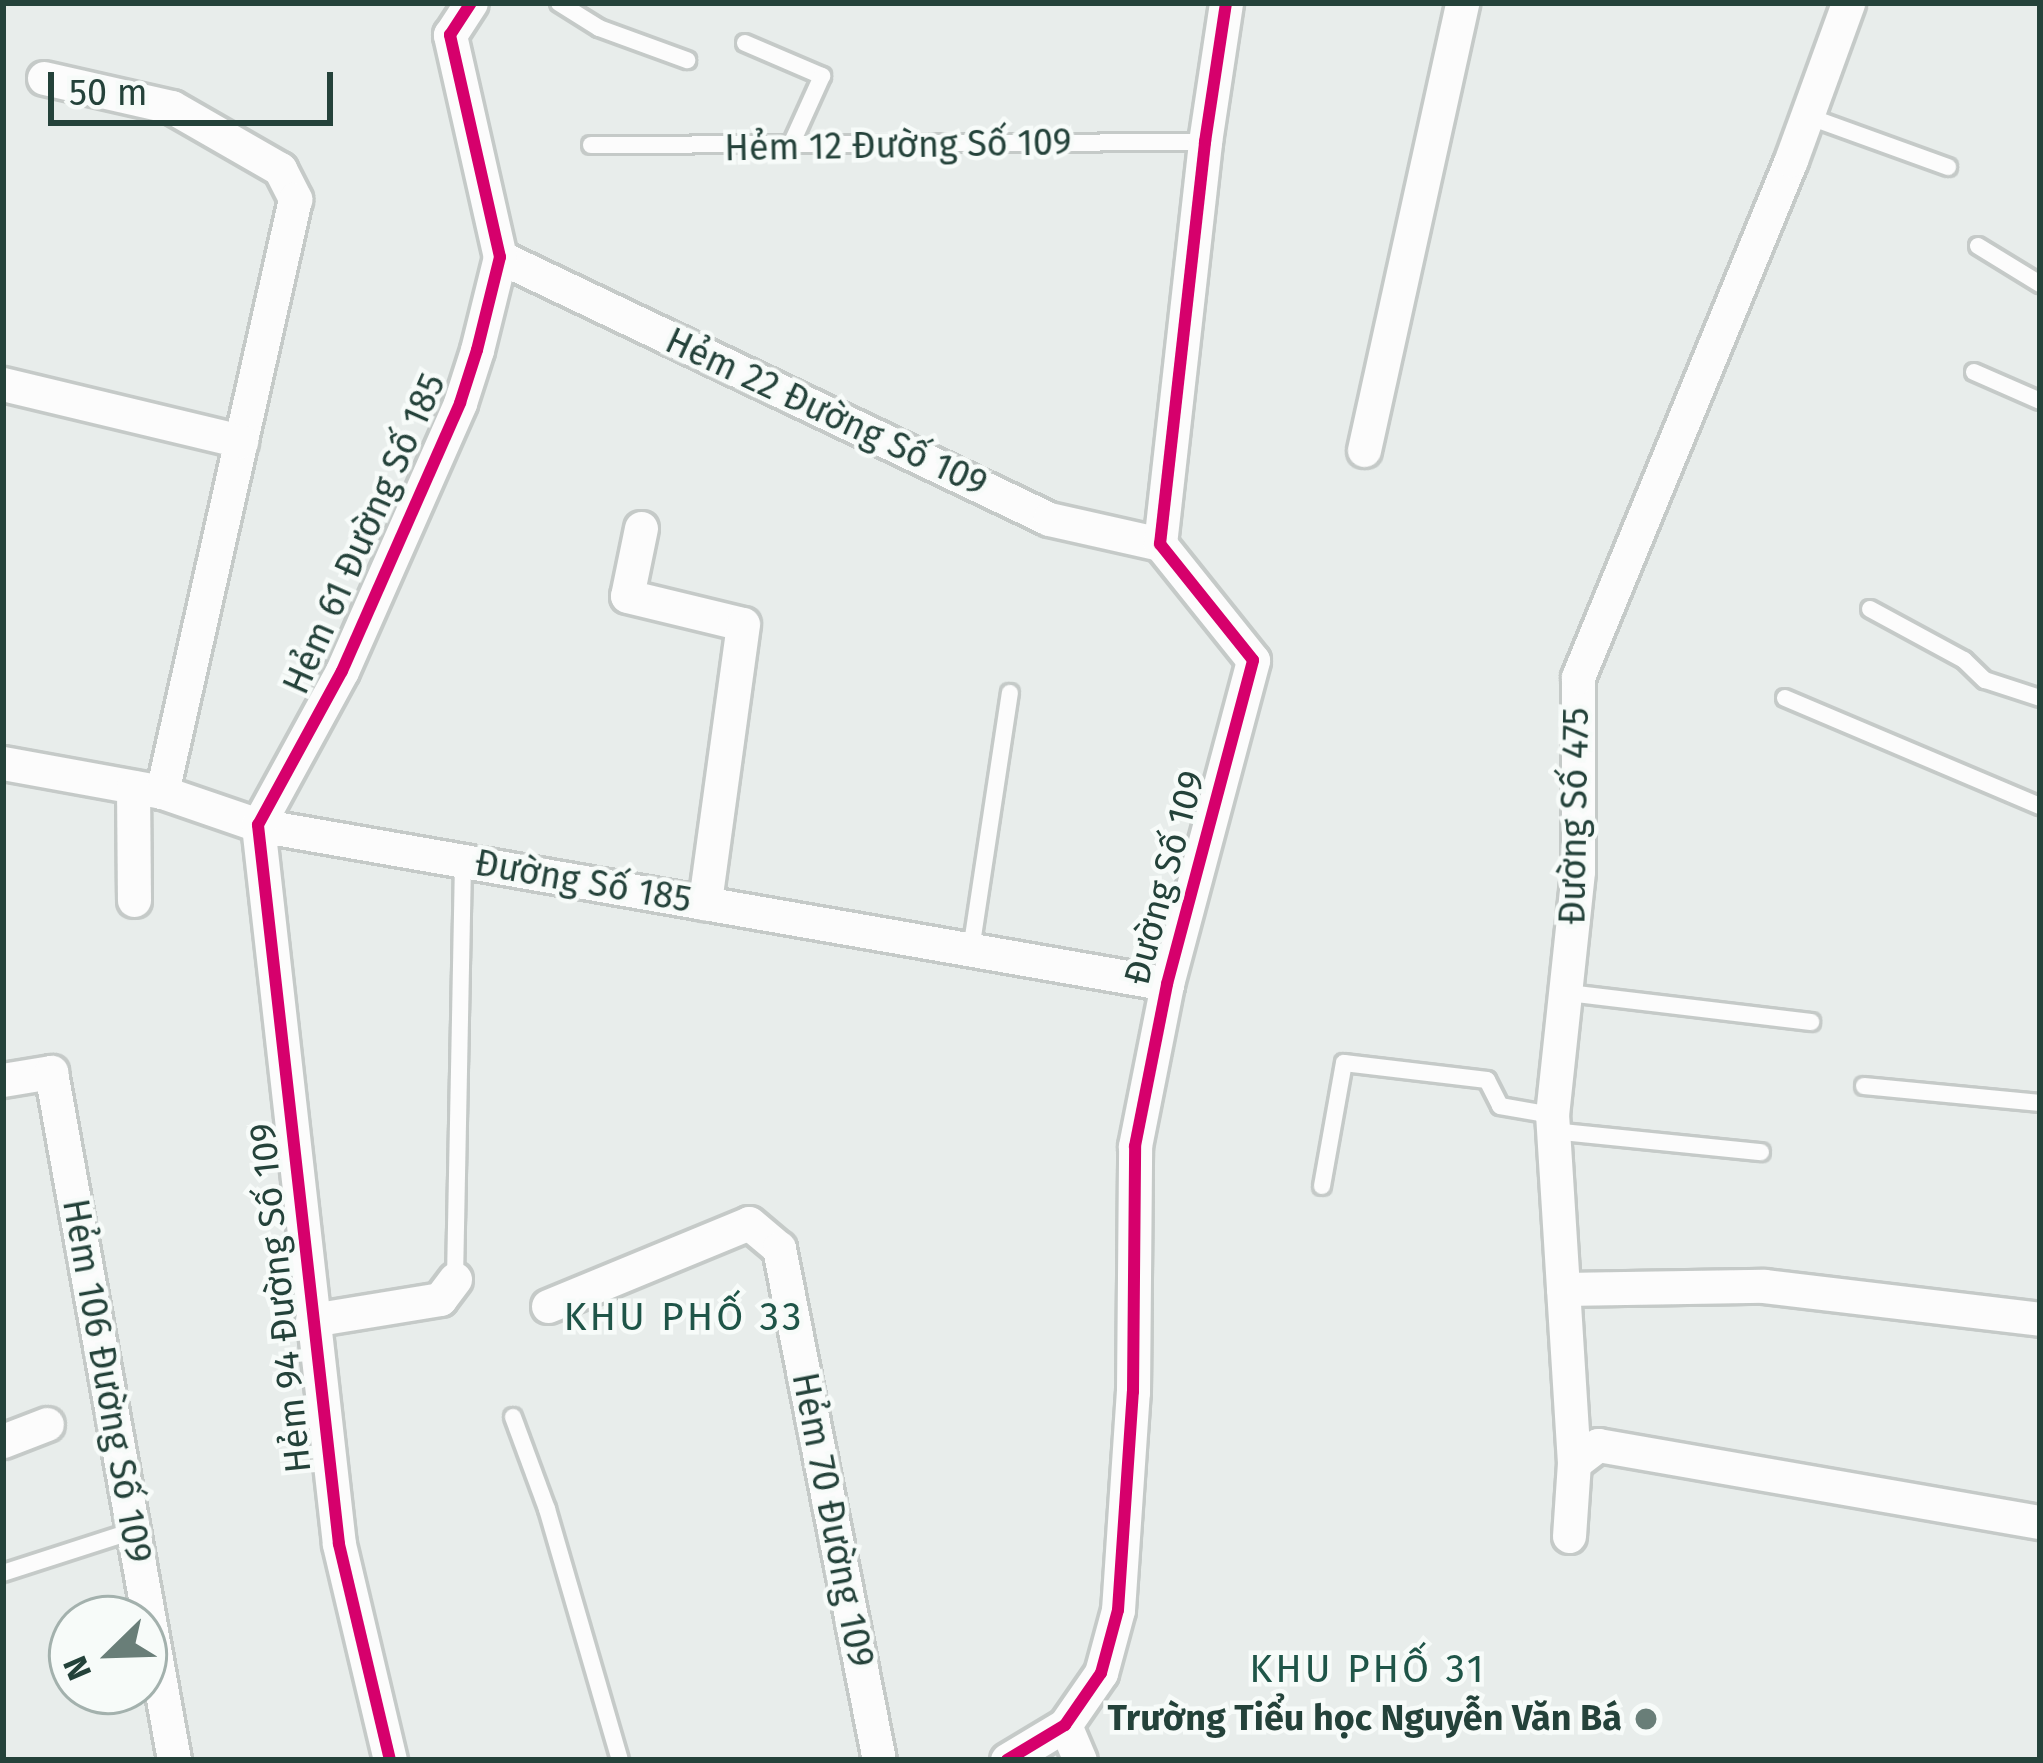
<!DOCTYPE html>
<meta charset="utf-8">
<style>
body{margin:0}
#map{position:relative;width:2043px;height:1763px;overflow:hidden;background:#e8edeb;font-family:"Fira Sans",sans-serif}
div>[style]{position:absolute}
.roads{filter:drop-shadow(3px 0 #c5cac8) drop-shadow(-3px 0 #c5cac8) drop-shadow(0 3px #c5cac8) drop-shadow(0 -3px #c5cac8)}
.lane>*{height:16px;margin:-8px;padding:0 8px;transform-origin:8px;border-radius:8px;background:#fcfcfc}
.street>*{height:33px;margin:-16.5px;padding:0 16.5px;transform-origin:16.5px;border-radius:16.5px;background:#fcfcfc}
.cycleway>*{height:12px;margin:-6px;padding:0 6px;transform-origin:6px;border-radius:6px;background:#d6006c}
.dots>*{width:33px;height:33px;translate:-50% -50%;box-sizing:border-box;border:6px solid #f7fbf9;border-radius:50%}
span{translate:-50% -50%;white-space:nowrap;text-align:center;line-height:1.15;-webkit-text-stroke:9px #f7fbf9;paint-order:stroke}
.street-label{font-size:36px;color:#24423a}
.poi-label{font-size:36px;color:#24423a;font-weight:700}
.right{translate:-100% -50%;text-align:right}
.neighbourhood-label{font-size:39px;color:#1f5548;letter-spacing:3px}
.frame{position:absolute;inset:0;border:6px solid #24423a;pointer-events:none}
.north{position:absolute;left:48px;top:1595px;width:120px;height:120px;box-sizing:border-box;background:#f7fbf9;border:3px solid #a3b1ad;border-radius:50%;rotate:247deg;font-size:33px;font-weight:700;line-height:48px;text-align:center;color:#24423a}
.north::after{content:'';display:block;margin:auto;width:42px;height:54px;background:#697e78;clip-path:polygon(50% 0,100% 100%,50% 72%,0 100%)}
.scale{position:absolute;left:48px;top:72px;width:285px;height:54px;box-sizing:border-box;border:6px solid #24423a;border-top:0;padding-left:15px;font-size:36px;line-height:42px;white-space:nowrap;color:#24423a;-webkit-text-stroke:9px #f7fbf9;paint-order:stroke}
</style>
<div id="map">
<div class="roads">
<div class="lane">
<i style="left:559px;top:3px;width:47px;rotate:32deg"></i>
<i style="left:599px;top:28px;width:94px;rotate:20deg"></i>
<i style="left:745px;top:43px;width:84px;rotate:23.2deg"></i>
<i style="left:822px;top:76px;width:78px;rotate:114.3deg"></i>
<i style="left:1807px;top:116px;width:150px;rotate:19.9deg"></i>
<i style="left:591px;top:145px;width:614px;rotate:-0.28deg"></i>
<i style="left:1978px;top:246px;width:73px;rotate:31.5deg"></i>
<i style="left:1974px;top:372px;width:72px;rotate:23.7deg"></i>
<i style="left:1870px;top:609px;width:107px;rotate:28.5deg"></i>
<i style="left:1964px;top:660px;width:29px;rotate:44deg"></i>
<i style="left:1985px;top:680px;width:58px;rotate:18.1deg"></i>
<i style="left:1785px;top:698px;width:277px;rotate:23deg"></i>
<i style="left:971px;top:950px;width:260px;rotate:-81.4deg"></i>
<i style="left:1568px;top:993px;width:245px;rotate:6.8deg"></i>
<i style="left:1864px;top:1086px;width:177px;rotate:5.5deg"></i>
<i style="left:1553px;top:1131px;width:209px;rotate:5.8deg"></i>
<i style="left:1322px;top:1186px;width:125px;rotate:-79.9deg"></i>
<i style="left:1344px;top:1063px;width:144px;rotate:6.8deg"></i>
<i style="left:1487px;top:1080px;width:29px;rotate:63deg"></i>
<i style="left:1500px;top:1106px;width:53px;rotate:9.8deg"></i>
<i style="left:455px;top:1279px;width:418px;rotate:-88.9deg"></i>
<i style="left:513px;top:1417px;width:98px;rotate:69.7deg"></i>
<i style="left:547px;top:1509px;width:261px;rotate:73.8deg"></i>
<i style="left:3px;top:1573px;width:137px;rotate:-17.9deg"></i>
</div>
<div class="street">
<i style="left:44px;top:78px;width:131px;rotate:12.8deg"></i>
<i style="left:172px;top:107px;width:125px;rotate:29.9deg"></i>
<i style="left:280px;top:169px;width:34px;rotate:63deg"></i>
<i style="left:295px;top:199px;width:608px;rotate:102.64deg"></i>
<i style="left:500px;top:257px;width:608px;rotate:25.51deg"></i>
<i style="left:1049px;top:519px;width:114px;rotate:12.7deg"></i>
<i style="left:3px;top:384px;width:245px;rotate:13.5deg"></i>
<i style="left:1364px;top:450px;width:458px;rotate:-77.6deg"></i>
<i style="left:641px;top:528px;width:69px;rotate:101.6deg"></i>
<i style="left:627px;top:596px;width:119px;rotate:13.6deg"></i>
<i style="left:743px;top:624px;width:282px;rotate:97.8deg"></i>
<i style="left:3px;top:763px;width:162px;rotate:10.3deg"></i>
<i style="left:162px;top:792px;width:102px;rotate:19deg"></i>
<i style="left:258px;top:825px;width:923px;rotate:9.92deg"></i>
<i style="left:133px;top:787px;width:113px;rotate:89.5deg"></i>
<i style="left:3px;top:1080px;width:49px;rotate:-9.5deg"></i>
<i style="left:51px;top:1072px;width:699px;rotate:79.86deg"></i>
<i style="left:1563px;top:1289px;width:201px;rotate:-0.9deg"></i>
<i style="left:1764px;top:1286px;width:278px;rotate:6.8deg"></i>
<i style="left:548px;top:1306px;width:217px;rotate:-22.4deg"></i>
<i style="left:749px;top:1223px;width:39px;rotate:40deg"></i>
<i style="left:779px;top:1248px;width:522px;rotate:78.95deg"></i>
<i style="left:312px;top:1320px;width:130px;rotate:-9.3deg"></i>
<i style="left:440px;top:1299px;width:25px;rotate:-53deg"></i>
<i style="left:3px;top:1441px;width:47px;rotate:-21.1deg"></i>
<i style="left:1574px;top:1463px;width:30px;rotate:-37deg"></i>
<i style="left:1598px;top:1445px;width:449px;rotate:9.9deg"></i>
<i style="left:1569px;top:1536px;width:73px;rotate:-86.1deg"></i>
<i style="left:1574px;top:1463px;width:349px;rotate:-93.6deg"></i>
<i style="left:1552px;top:1115px;width:245px;rotate:-83.9deg"></i>
<i style="left:1578px;top:871px;width:194px;rotate:-90deg"></i>
<i style="left:1578px;top:677px;width:559px;rotate:-67.61deg"></i>
<i style="left:1791px;top:160px;width:167px;rotate:-70deg"></i>
<i style="left:1065px;top:1725px;width:38px;rotate:67deg"></i>
<i style="left:390px;top:1760px;width:222px;rotate:-103.3deg"></i>
<i style="left:339px;top:1544px;width:724px;rotate:-96.43deg"></i>
<i style="left:258px;top:825px;width:175px;rotate:-61.4deg"></i>
<i style="left:342px;top:671px;width:293px;rotate:-66.2deg"></i>
<i style="left:460px;top:403px;width:56px;rotate:-72.2deg"></i>
<i style="left:477px;top:350px;width:96px;rotate:-76.1deg"></i>
<i style="left:500px;top:257px;width:228px;rotate:-102.7deg"></i>
<i style="left:450px;top:35px;width:38px;rotate:-57deg"></i>
<i style="left:1007px;top:1760px;width:68px;rotate:-31.1deg"></i>
<i style="left:1065px;top:1725px;width:63px;rotate:-55.3deg"></i>
<i style="left:1101px;top:1673px;width:65px;rotate:-74.9deg"></i>
<i style="left:1118px;top:1610px;width:219px;rotate:-86.1deg"></i>
<i style="left:1133px;top:1392px;width:246px;rotate:-89.5deg"></i>
<i style="left:1135px;top:1146px;width:165px;rotate:-78.8deg"></i>
<i style="left:1167px;top:984px;width:335px;rotate:-75.1deg"></i>
<i style="left:1253px;top:660px;width:149px;rotate:-128.7deg"></i>
<i style="left:1160px;top:544px;width:405px;rotate:-83.6deg"></i>
<i style="left:1205px;top:142px;width:141px;rotate:-81.4deg"></i>
</div>
</div>
<div class="cycleway">
<i style="left:390px;top:1760px;width:222px;rotate:-103.3deg"></i>
<i style="left:339px;top:1544px;width:724px;rotate:-96.43deg"></i>
<i style="left:258px;top:825px;width:175px;rotate:-61.4deg"></i>
<i style="left:342px;top:671px;width:293px;rotate:-66.2deg"></i>
<i style="left:460px;top:403px;width:56px;rotate:-72.2deg"></i>
<i style="left:477px;top:350px;width:96px;rotate:-76.1deg"></i>
<i style="left:500px;top:257px;width:228px;rotate:-102.7deg"></i>
<i style="left:450px;top:35px;width:38px;rotate:-57deg"></i>
<i style="left:1007px;top:1760px;width:68px;rotate:-31.1deg"></i>
<i style="left:1065px;top:1725px;width:63px;rotate:-55.3deg"></i>
<i style="left:1101px;top:1673px;width:65px;rotate:-74.9deg"></i>
<i style="left:1118px;top:1610px;width:219px;rotate:-86.1deg"></i>
<i style="left:1133px;top:1392px;width:246px;rotate:-89.5deg"></i>
<i style="left:1135px;top:1146px;width:165px;rotate:-78.8deg"></i>
<i style="left:1167px;top:984px;width:335px;rotate:-75.1deg"></i>
<i style="left:1253px;top:660px;width:149px;rotate:-128.7deg"></i>
<i style="left:1160px;top:544px;width:405px;rotate:-83.6deg"></i>
<i style="left:1205px;top:142px;width:141px;rotate:-81.4deg"></i>
</div>
<div class="dots">
<i style="left:1646px;top:1719px;background:#697e78"></i>
</div>
<div class="street-label">
<span style="left:898px;top:146px;rotate:-1deg">Hẻm 12 Đường Số 109</span>
<span style="left:826px;top:413px;rotate:25deg">Hẻm 22 Đường Số 109</span>
<span style="left:365px;top:534px;rotate:-66deg">Hẻm 61 Đường Số 185</span>
<span style="left:1575px;top:816px;rotate:-89deg">Đường Số 475</span>
<span style="left:1165px;top:878px;rotate:-75deg">Đường Số 109</span>
<span style="left:583px;top:882px;rotate:10deg">Đường Số 185</span>
<span style="left:281px;top:1298px;rotate:-96deg">Hẻm 94 Đường Số 109</span>
<span style="left:106px;top:1381px;rotate:80deg">Hẻm 106 Đường Số 109</span>
<span style="left:832px;top:1520px;rotate:79deg">Hẻm 70 Đường 109</span>
</div>
<div class="poi-label">
<span class="right" style="left:1622px;top:1719px">Trường Tiểu học Nguyễn Văn Bá</span>
</div>
<div class="neighbourhood-label">
<span style="left:684px;top:1317px">KHU PHỐ 33</span>
<span style="left:1368px;top:1669px">KHU PHỐ 31</span>
</div>
<div class="frame"></div>
<div class="north">N</div>
<div class="scale">50 m</div>
</div>
